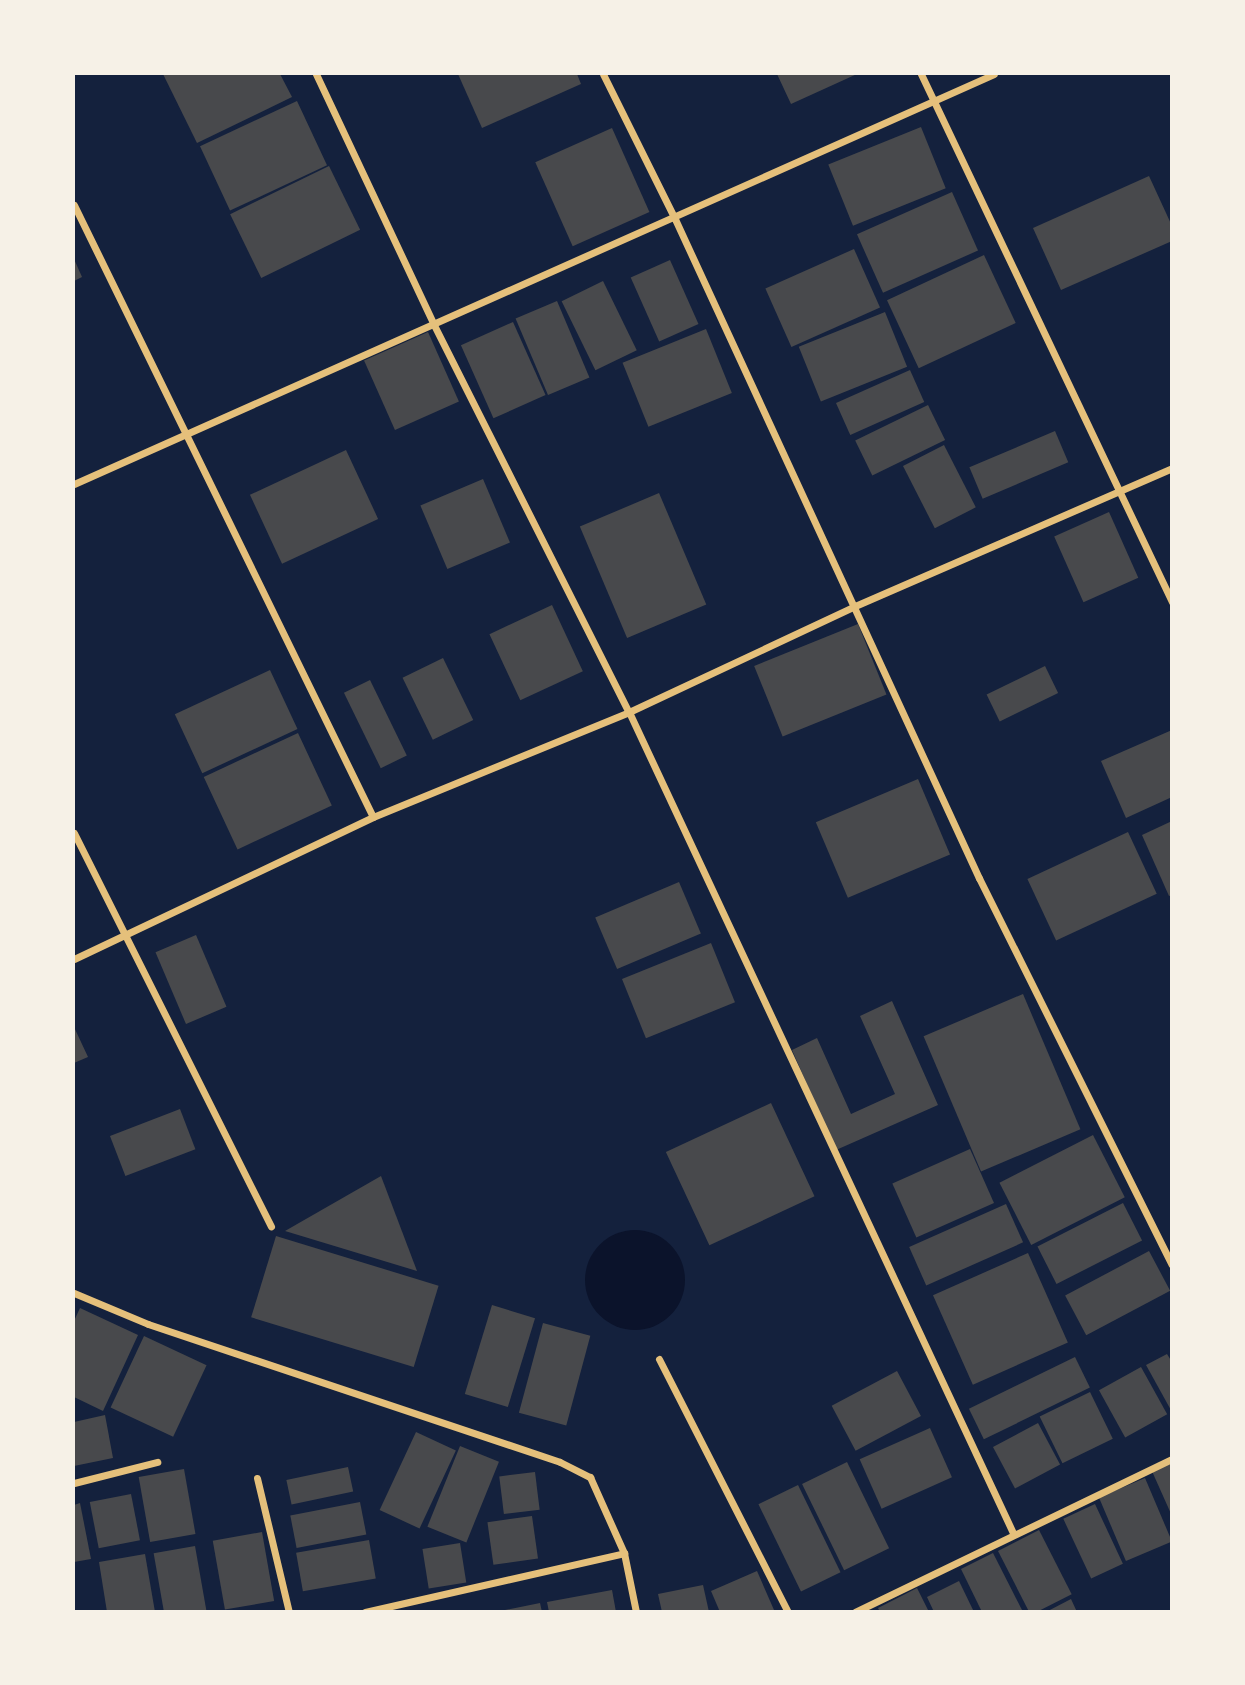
<!DOCTYPE html>
<style>
body{margin:0}
#map{position:relative;width:1245px;height:1685px;overflow:hidden;background:#14213d;font-family:Poppins,sans-serif}
div>[style]{position:absolute}
.water>*{inset:0;background:#0b132b}
.round{border-radius:50%}
.building>*{inset:0;background:#48494c;transform-origin:0 0}
.minor>*{height:7px;margin:-3.5px;padding:0 3.5px;transform-origin:3.5px;border-radius:3.5px;background:#e5c07b}
span{translate:-50% -50%;white-space:nowrap;text-align:center;line-height:1.15;-webkit-text-stroke:7px #f6f1e7;paint-order:stroke}
.frame{position:absolute;inset:0;border:75px solid #f6f1e7;pointer-events:none}
</style>
<div id="map">
<div class="water">
<i class="round" style="left:585px;top:1230px;width:100px;height:100px"></i>
</div>
<div class="building">
<i style="clip-path:polygon(163px 74px,280px 74px,292px 97px,197px 143px)"></i>
<i style="clip-path:polygon(458px 74px,577px 74px,581px 84px,482px 128px)"></i>
<i style="clip-path:polygon(777px 74px,857px 74px,791px 104px)"></i>
<i style="left:297px;top:101px;width:71px;height:107px;rotate:65deg"></i>
<i style="left:921px;top:127px;width:66px;height:100px;rotate:68deg"></i>
<i style="left:612px;top:128px;width:92px;height:84px;rotate:66deg"></i>
<i style="left:329px;top:166px;width:71px;height:110px;rotate:64deg"></i>
<i style="clip-path:polygon(1149px 176px,1172px 226px,1172px 241px,1061px 290px,1033px 228px)"></i>
<i style="left:952px;top:192px;width:64px;height:104px;rotate:66deg"></i>
<i style="left:854px;top:249px;width:64px;height:97px;rotate:66deg"></i>
<i style="left:984px;top:255px;width:75px;height:107px;rotate:65deg"></i>
<i style="clip-path:polygon(74px 259px,82px 277px,74px 281px)"></i>
<i style="left:670px;top:260px;width:70px;height:43px;rotate:66deg"></i>
<i style="left:603px;top:281px;width:77px;height:46px;rotate:64deg"></i>
<i style="left:557px;top:301px;width:83px;height:45px;rotate:67deg"></i>
<i style="left:885px;top:312px;width:59px;height:93px;rotate:68deg"></i>
<i style="left:513px;top:322px;width:80px;height:57px;rotate:66deg"></i>
<i style="left:706px;top:329px;width:69px;height:90px;rotate:68deg"></i>
<i style="left:428px;top:332px;width:76px;height:70px;rotate:66deg"></i>
<i style="left:910px;top:370px;width:35px;height:81px;rotate:66deg"></i>
<i style="left:928px;top:405px;width:39px;height:81px;rotate:64deg"></i>
<i style="left:1055px;top:431px;width:34px;height:93px;rotate:67deg"></i>
<i style="left:944px;top:445px;width:70px;height:46px;rotate:63deg"></i>
<i style="left:346px;top:450px;width:76px;height:106px;rotate:65deg"></i>
<i style="left:483px;top:479px;width:69px;height:68px;rotate:67deg"></i>
<i style="left:659px;top:493px;width:121px;height:86px;rotate:67deg"></i>
<i style="left:1109px;top:512px;width:72px;height:60px;rotate:66deg"></i>
<i style="left:552px;top:605px;width:73px;height:69px;rotate:65deg"></i>
<i style="left:858px;top:624px;width:76px;height:112px;rotate:68deg"></i>
<i style="left:443px;top:658px;width:69px;height:45px;rotate:64deg"></i>
<i style="left:1045px;top:666px;width:30px;height:65px;rotate:64deg"></i>
<i style="left:270px;top:670px;width:65px;height:105px;rotate:65deg"></i>
<i style="left:370px;top:680px;width:84px;height:29px;rotate:64deg"></i>
<i style="clip-path:polygon(1172px 730px,1172px 797px,1126px 818px,1101px 761px)"></i>
<i style="left:298px;top:733px;width:80px;height:104px;rotate:65deg"></i>
<i style="left:918px;top:779px;width:82px;height:111px;rotate:67deg"></i>
<i style="clip-path:polygon(1172px 821px,1172px 895px,1169px 896px,1142px 835px)"></i>
<i style="left:1128px;top:832px;width:68px;height:111px;rotate:65deg"></i>
<i style="left:679px;top:882px;width:56px;height:91px;rotate:67deg"></i>
<i style="left:196px;top:935px;width:78px;height:44px;rotate:67deg"></i>
<i style="left:711px;top:943px;width:64px;height:96px;rotate:68deg"></i>
<i style="left:1023px;top:994px;width:147px;height:108px;rotate:67deg"></i>
<i style="clip-path:polygon(892px 1001px,938px 1105px,836px 1150px,792px 1050px,817px 1038px,851px 1114px,895px 1094px,860px 1016px)"></i>
<i style="clip-path:polygon(74px 1027px,88px 1057px,74px 1063px)"></i>
<i style="left:771px;top:1103px;width:103px;height:116px;rotate:65deg"></i>
<i style="left:180px;top:1109px;width:43px;height:75px;rotate:69deg"></i>
<i style="left:1093px;top:1135px;width:70px;height:105px;rotate:63deg"></i>
<i style="left:970px;top:1149px;width:59px;height:85px;rotate:66deg"></i>
<i style="clip-path:polygon(381px 1176px,417px 1271px,285px 1231px)"></i>
<i style="left:1123px;top:1203px;width:42px;height:96px;rotate:63deg"></i>
<i style="left:1006px;top:1204px;width:42px;height:106px;rotate:66deg"></i>
<i style="left:276px;top:1236px;width:170px;height:85px;rotate:17deg"></i>
<i style="left:1149px;top:1251px;width:45px;height:95px;rotate:62deg"></i>
<i style="left:1028px;top:1253px;width:98px;height:104px;rotate:66deg"></i>
<i style="left:492px;top:1305px;width:45px;height:93px;rotate:17deg"></i>
<i style="clip-path:polygon(80px 1308px,138px 1335px,103px 1411px,74px 1397px,74px 1321px)"></i>
<i style="left:543px;top:1323px;width:49px;height:93px;rotate:15deg"></i>
<i style="left:144px;top:1336px;width:69px;height:79px;rotate:25deg"></i>
<i style="clip-path:polygon(1167px 1354px,1172px 1362px,1172px 1412px,1146px 1365px)"></i>
<i style="left:1075px;top:1357px;width:34px;height:118px;rotate:64deg"></i>
<i style="left:1141px;top:1367px;width:54px;height:48px;rotate:61deg"></i>
<i style="left:897px;top:1371px;width:51px;height:74px;rotate:62deg"></i>
<i style="left:1090px;top:1392px;width:52px;height:56px;rotate:64deg"></i>
<i style="clip-path:polygon(105px 1415px,113px 1458px,74px 1466px,74px 1422px)"></i>
<i style="left:1038px;top:1423px;width:47px;height:51px;rotate:62deg"></i>
<i style="left:930px;top:1428px;width:54px;height:77px;rotate:66deg"></i>
<i style="left:416px;top:1432px;width:44px;height:86px;rotate:25deg"></i>
<i style="left:460px;top:1446px;width:42px;height:87px;rotate:22deg"></i>
<i style="clip-path:polygon(1172px 1460px,1172px 1516px,1151px 1469px)"></i>
<i style="left:847px;top:1462px;width:96px;height:50px;rotate:64deg"></i>
<i style="left:348px;top:1467px;width:25px;height:63px;rotate:78deg"></i>
<i style="left:184px;top:1469px;width:66px;height:46px;rotate:80deg"></i>
<i style="left:535px;top:1472px;width:38px;height:36px;rotate:83deg"></i>
<i style="left:1145px;top:1478px;width:69px;height:50px;rotate:67deg"></i>
<i style="left:798px;top:1485px;width:97px;height:44px;rotate:64deg"></i>
<i style="left:131px;top:1494px;width:47px;height:42px;rotate:79deg"></i>
<i style="left:360px;top:1502px;width:33px;height:71px;rotate:79deg"></i>
<i style="clip-path:polygon(80px 1503px,91px 1559px,74px 1562px,74px 1505px)"></i>
<i style="left:1095px;top:1504px;width:66px;height:35px;rotate:65deg"></i>
<i style="left:532px;top:1516px;width:43px;height:45px;rotate:82deg"></i>
<i style="left:1039px;top:1530px;width:72px;height:46px;rotate:63deg"></i>
<i style="left:262px;top:1532px;width:70px;height:50px;rotate:80deg"></i>
<i style="left:369px;top:1540px;width:39px;height:74px;rotate:80deg"></i>
<i style="left:460px;top:1543px;width:40px;height:38px;rotate:81deg"></i>
<i style="left:195px;top:1546px;width:67px;height:42px;rotate:80deg"></i>
<i style="clip-path:polygon(993px 1553px,1023px 1612px,982px 1612px,961px 1569px)"></i>
<i style="clip-path:polygon(145px 1554px,155px 1612px,107px 1612px,99px 1562px)"></i>
<i style="clip-path:polygon(757px 1571px,774px 1610px,720px 1612px,711px 1591px)"></i>
<i style="clip-path:polygon(959px 1581px,974px 1612px,934px 1612px,927px 1597px)"></i>
<i style="clip-path:polygon(703px 1585px,709px 1612px,662px 1612px,658px 1594px)"></i>
<i style="clip-path:polygon(917px 1588px,929px 1612px,880px 1612px,878px 1608px)"></i>
<i style="clip-path:polygon(612px 1590px,616px 1612px,549px 1612px,547px 1602px)"></i>
<i style="clip-path:polygon(1071px 1599px,1077px 1612px,1046px 1612px)"></i>
<i style="clip-path:polygon(540px 1603px,542px 1612px,505px 1612px,505px 1610px)"></i>
</div>
<div class="minor">
<i style="left:316px;top:74px;width:277px;rotate:64.8deg"></i>
<i style="left:434px;top:325px;width:433px;rotate:63.3deg"></i>
<i style="left:629px;top:712px;width:906px;rotate:64.93deg"></i>
<i style="left:603px;top:74px;width:162px;rotate:63.6deg"></i>
<i style="left:675px;top:219px;width:726px;rotate:65.24deg"></i>
<i style="left:979px;top:878px;width:432px;rotate:63.5deg"></i>
<i style="left:921px;top:74px;width:585px;rotate:64.57deg"></i>
<i style="left:74px;top:205px;width:681px;rotate:63.96deg"></i>
<i style="left:74px;top:484px;width:1007px;rotate:-24.02deg"></i>
<i style="left:74px;top:833px;width:440px;rotate:63.4deg"></i>
<i style="left:74px;top:959px;width:331px;rotate:-25.4deg"></i>
<i style="left:373px;top:817px;width:277px;rotate:-22.3deg"></i>
<i style="left:629px;top:712px;width:250px;rotate:-25.1deg"></i>
<i style="left:855px;top:606px;width:346px;rotate:-23.5deg"></i>
<i style="left:74px;top:1293px;width:80px;rotate:22.7deg"></i>
<i style="left:148px;top:1324px;width:434px;rotate:18.5deg"></i>
<i style="left:560px;top:1462px;width:34px;rotate:27deg"></i>
<i style="left:590px;top:1477px;width:83px;rotate:65.9deg"></i>
<i style="left:624px;top:1553px;width:60px;rotate:78.5deg"></i>
<i style="left:659px;top:1359px;width:284px;rotate:63deg"></i>
<i style="left:257px;top:1478px;width:138px;rotate:76.6deg"></i>
<i style="left:74px;top:1483px;width:86px;rotate:-14.2deg"></i>
<i style="left:365px;top:1612px;width:266px;rotate:-12.8deg"></i>
<i style="left:855px;top:1612px;width:352px;rotate:-25.8deg"></i>
</div>
<div class="frame"></div>
</div>
